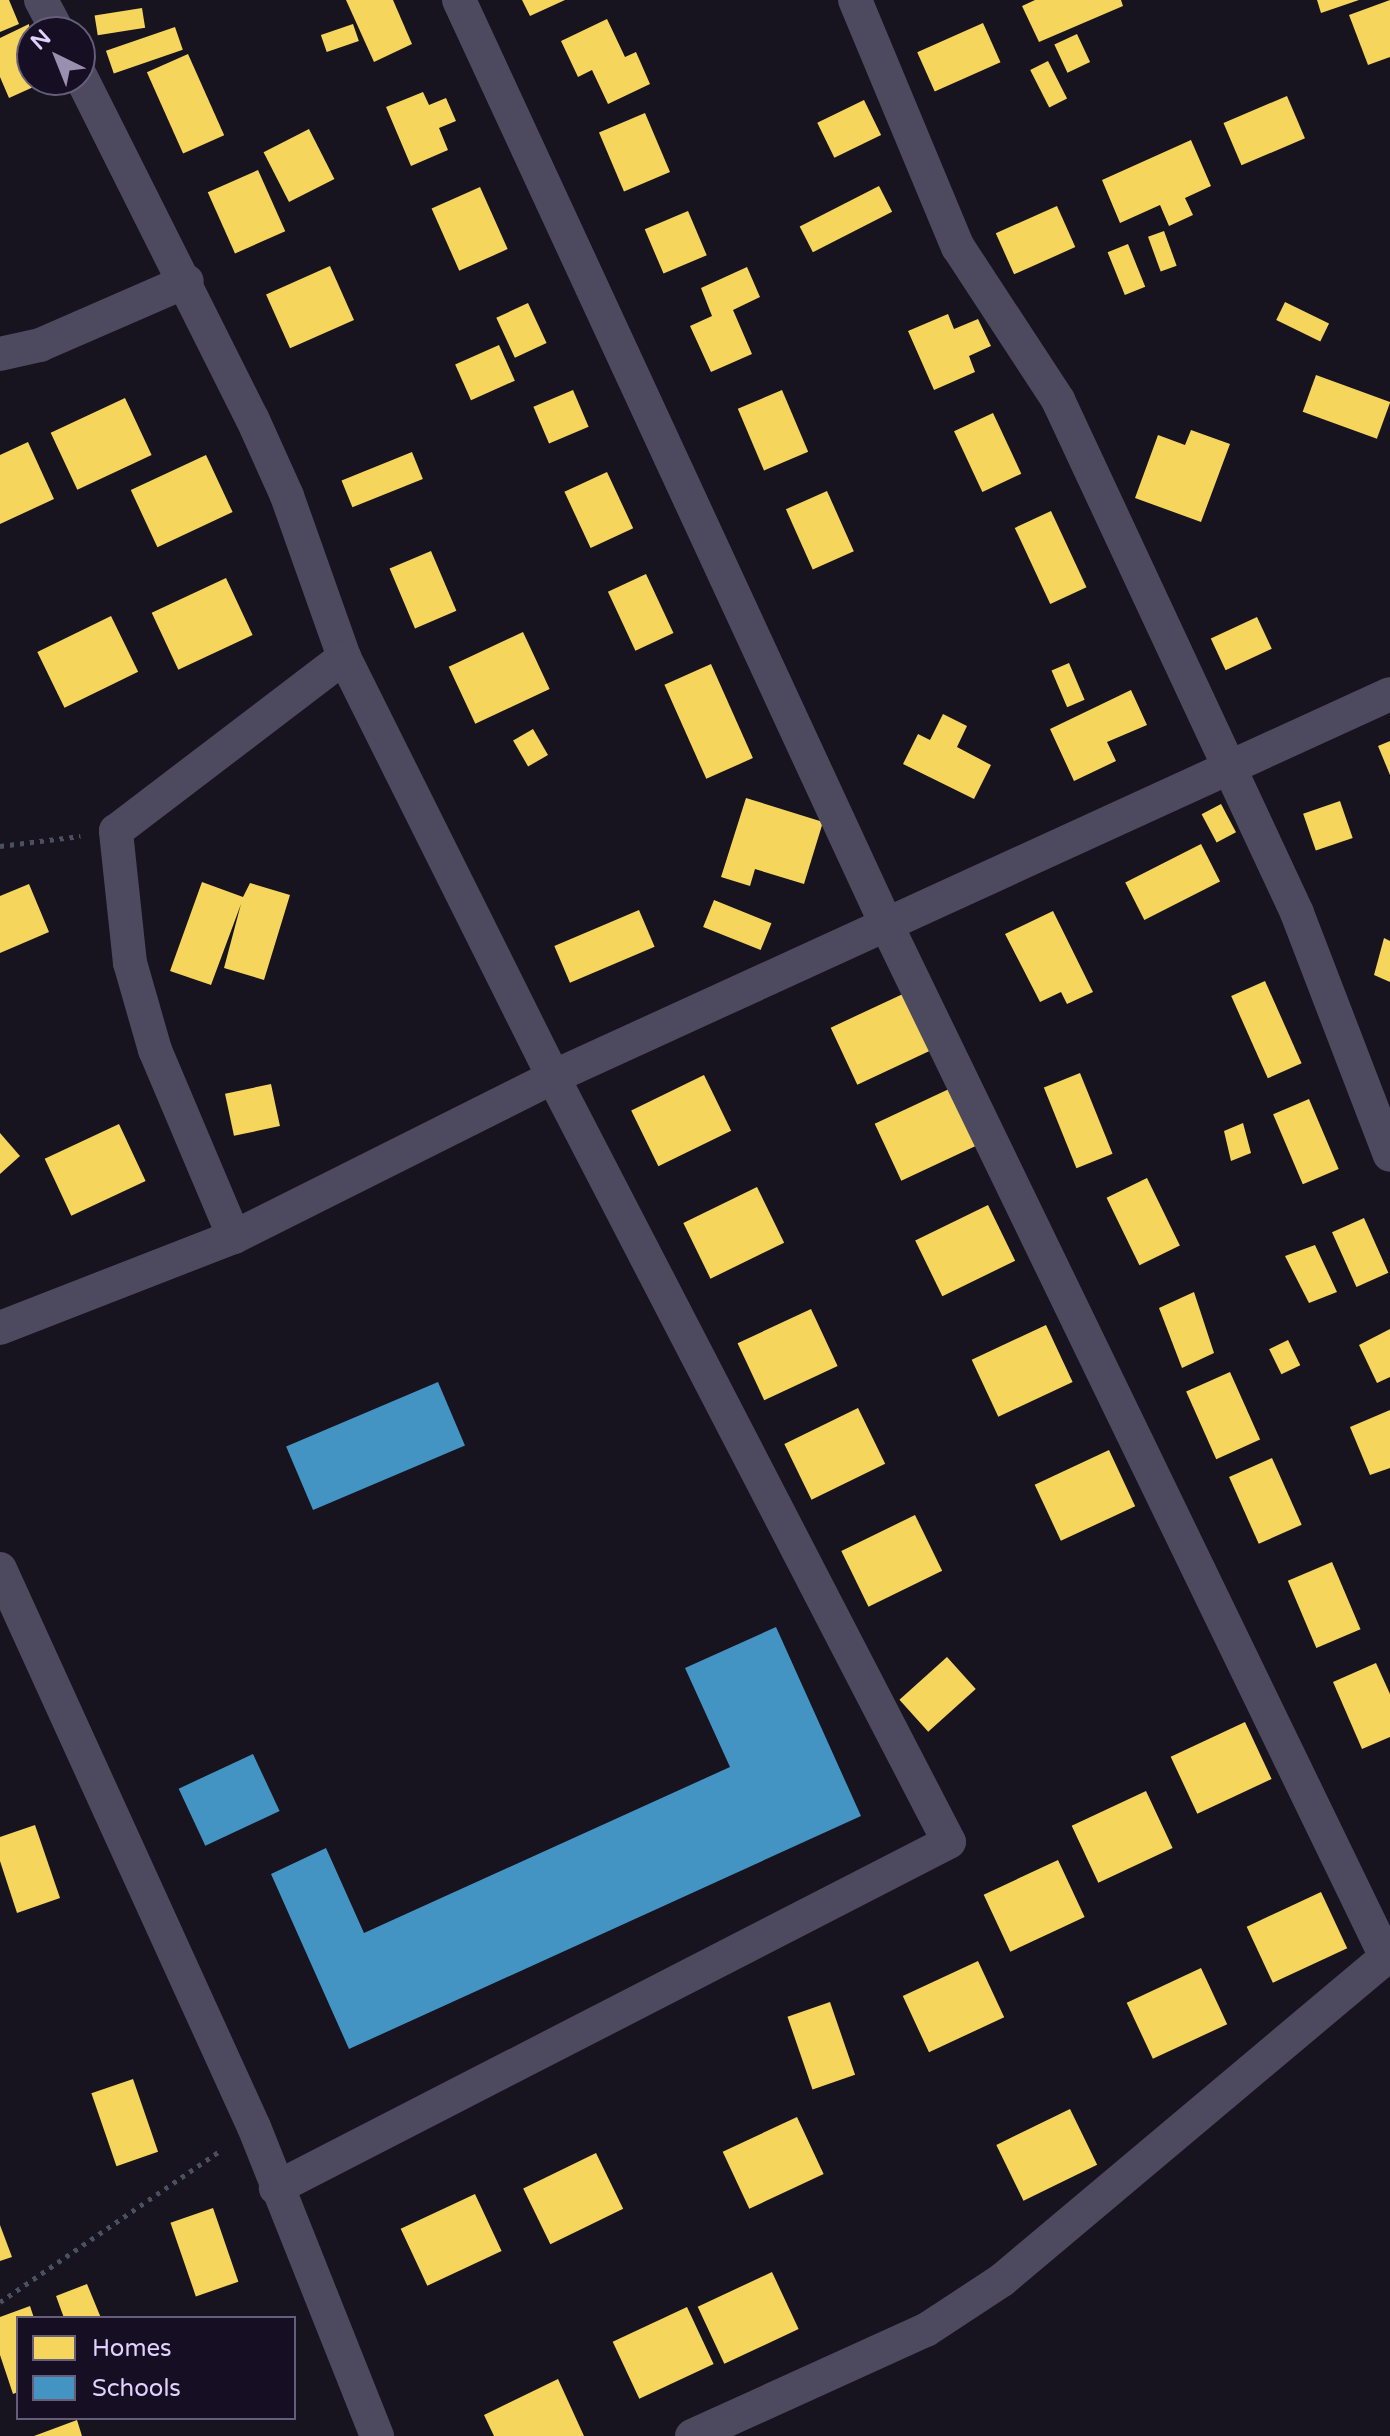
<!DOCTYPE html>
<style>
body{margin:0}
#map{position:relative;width:1390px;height:2436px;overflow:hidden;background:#17141f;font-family:"Varela Round",sans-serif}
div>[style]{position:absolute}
.homes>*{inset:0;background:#f6d55c;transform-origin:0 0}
.schools>*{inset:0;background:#4393c3;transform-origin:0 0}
.path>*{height:5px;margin-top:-2.5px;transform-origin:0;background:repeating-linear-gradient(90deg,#495160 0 4px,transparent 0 10px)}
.street>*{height:34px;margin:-17px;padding:0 17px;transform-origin:17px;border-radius:17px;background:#4d495f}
span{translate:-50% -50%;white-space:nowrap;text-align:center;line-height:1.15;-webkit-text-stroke:8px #160f24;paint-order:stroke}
.legend{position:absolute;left:16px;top:2316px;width:280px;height:104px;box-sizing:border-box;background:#160f24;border:2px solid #665d7b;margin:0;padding:10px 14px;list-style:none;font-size:24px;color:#dfd3fe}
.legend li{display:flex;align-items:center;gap:16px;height:40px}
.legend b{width:40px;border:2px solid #665d7b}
.north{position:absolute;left:16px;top:16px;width:80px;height:80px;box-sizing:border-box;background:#160f24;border:2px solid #665d7b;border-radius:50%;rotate:317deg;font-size:22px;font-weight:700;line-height:32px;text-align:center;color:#dfd3fe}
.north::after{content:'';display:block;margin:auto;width:28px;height:36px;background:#9990b0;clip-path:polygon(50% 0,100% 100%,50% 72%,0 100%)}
</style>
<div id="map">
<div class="homes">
<i style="clip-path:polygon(0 0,9px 0,19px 24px,0 32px)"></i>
<i style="clip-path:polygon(346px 0,393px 0,412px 44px,374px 62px)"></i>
<i style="clip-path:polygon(522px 0,565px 0,530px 16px)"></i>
<i style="clip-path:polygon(1035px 0,1121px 0,1123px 6px,1039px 42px,1022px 6px)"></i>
<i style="clip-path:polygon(1317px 0,1359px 0,1321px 13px)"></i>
<i style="clip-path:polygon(1390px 0,1390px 57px,1368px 65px,1349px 15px)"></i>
<i style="left:142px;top:8px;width:20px;height:48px;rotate:81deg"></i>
<i style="clip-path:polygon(607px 19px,625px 57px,636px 52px,650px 84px,608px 104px,592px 70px,578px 77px,561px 41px)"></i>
<i style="left:983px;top:23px;width:43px;height:72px;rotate:66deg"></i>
<i style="clip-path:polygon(29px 24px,32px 80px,49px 80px,9px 98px,0 77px,0 38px)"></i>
<i style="left:353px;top:24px;width:18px;height:34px;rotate:71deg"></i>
<i style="left:175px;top:27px;width:24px;height:73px;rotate:71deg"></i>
<i style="left:1077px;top:34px;width:31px;height:25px;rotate:65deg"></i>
<i style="left:188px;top:54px;width:89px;height:45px;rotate:66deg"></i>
<i style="left:1048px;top:61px;width:42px;height:20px;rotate:63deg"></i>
<i style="clip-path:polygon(423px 92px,429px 105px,446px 98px,456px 121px,439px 128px,448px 150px,411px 166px,386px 107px)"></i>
<i style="left:1287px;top:96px;width:46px;height:69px;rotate:67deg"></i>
<i style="left:864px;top:100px;width:39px;height:52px;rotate:64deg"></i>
<i style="left:645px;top:113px;width:64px;height:50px;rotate:67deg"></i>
<i style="left:309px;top:129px;width:56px;height:51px;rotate:63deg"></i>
<i style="clip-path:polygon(1191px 140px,1211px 186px,1185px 198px,1193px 215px,1169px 226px,1160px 205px,1120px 223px,1102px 180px)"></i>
<i style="left:258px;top:170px;width:67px;height:55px;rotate:66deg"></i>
<i style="left:879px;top:186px;width:29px;height:89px;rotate:63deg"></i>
<i style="left:480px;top:187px;width:68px;height:53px;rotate:66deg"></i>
<i style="left:1057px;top:206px;width:45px;height:67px;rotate:66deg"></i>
<i style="left:688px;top:211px;width:48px;height:47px;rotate:67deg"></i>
<i style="left:1164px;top:231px;width:37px;height:17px;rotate:70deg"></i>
<i style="left:1128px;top:244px;width:46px;height:22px;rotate:68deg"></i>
<i style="left:330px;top:266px;width:59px;height:70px;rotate:66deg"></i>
<i style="clip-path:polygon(747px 267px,760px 297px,733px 310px,752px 354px,711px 372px,690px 326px,712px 316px,701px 288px)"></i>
<i style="left:1285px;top:302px;width:49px;height:20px;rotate:26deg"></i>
<i style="left:528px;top:303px;width:44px;height:35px;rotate:65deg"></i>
<i style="clip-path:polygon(948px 314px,954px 329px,978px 319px,991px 346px,969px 356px,975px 372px,934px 390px,908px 331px)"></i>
<i style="left:499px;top:345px;width:39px;height:48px;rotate:66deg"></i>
<i style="left:1316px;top:375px;width:79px;height:39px;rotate:20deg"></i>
<i style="left:573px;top:390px;width:40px;height:43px;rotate:67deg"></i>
<i style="left:782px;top:390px;width:67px;height:48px;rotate:67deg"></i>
<i style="left:125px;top:398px;width:63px;height:82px;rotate:65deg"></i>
<i style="left:993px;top:413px;width:67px;height:43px;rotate:65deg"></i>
<i style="clip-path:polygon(1191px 430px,1230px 444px,1201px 522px,1135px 498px,1158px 435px,1185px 445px)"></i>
<i style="clip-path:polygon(28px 442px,54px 499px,0 524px,0 455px)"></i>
<i style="left:412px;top:452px;width:29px;height:76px;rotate:68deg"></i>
<i style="left:206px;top:455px;width:63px;height:83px;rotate:65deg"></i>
<i style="left:607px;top:472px;width:62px;height:47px;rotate:65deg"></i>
<i style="left:827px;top:491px;width:66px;height:45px;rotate:66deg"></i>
<i style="left:1051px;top:511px;width:84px;height:40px;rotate:65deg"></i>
<i style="left:431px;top:551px;width:65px;height:45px;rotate:67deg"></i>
<i style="left:646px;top:574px;width:65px;height:42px;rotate:65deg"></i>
<i style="left:226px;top:578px;width:63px;height:82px;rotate:65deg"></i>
<i style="left:111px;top:616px;width:62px;height:82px;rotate:64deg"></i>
<i style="left:1257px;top:617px;width:35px;height:51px;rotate:65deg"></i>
<i style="left:523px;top:632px;width:63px;height:82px;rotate:65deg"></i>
<i style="left:1069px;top:663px;width:40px;height:19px;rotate:67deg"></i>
<i style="left:711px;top:664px;width:103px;height:51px;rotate:66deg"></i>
<i style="clip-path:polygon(1131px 690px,1147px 725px,1107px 742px,1116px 761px,1074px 781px,1050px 729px)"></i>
<i style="clip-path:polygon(943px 714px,967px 726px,957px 747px,991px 765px,974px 799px,903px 764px,918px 734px,930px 740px)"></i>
<i style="left:533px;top:729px;width:30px;height:23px;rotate:60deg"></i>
<i style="clip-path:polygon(1390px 741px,1390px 775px,1378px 746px)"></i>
<i style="clip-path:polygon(746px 798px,823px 822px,804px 884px,755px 869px,750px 886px,721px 877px)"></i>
<i style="left:1340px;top:801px;width:39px;height:39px;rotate:71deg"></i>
<i style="left:1221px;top:804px;width:32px;height:22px;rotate:62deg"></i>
<i style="left:1201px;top:844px;width:42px;height:85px;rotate:63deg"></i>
<i style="clip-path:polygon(202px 882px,243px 897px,250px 883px,290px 895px,264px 980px,224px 968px,241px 904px,211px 985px,170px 971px)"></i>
<i style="clip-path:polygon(29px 884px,49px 932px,0 953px,0 896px)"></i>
<i style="left:714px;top:900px;width:62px;height:29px;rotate:22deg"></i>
<i style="left:639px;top:910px;width:40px;height:92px;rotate:67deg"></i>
<i style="clip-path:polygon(1053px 911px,1093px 992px,1067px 1004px,1061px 992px,1040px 1002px,1005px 934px)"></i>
<i style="clip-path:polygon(1384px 938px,1390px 941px,1390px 982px,1374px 975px)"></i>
<i style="left:1265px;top:981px;width:90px;height:37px;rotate:66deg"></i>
<i style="left:905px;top:993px;width:63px;height:82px;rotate:65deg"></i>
<i style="left:1080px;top:1073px;width:87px;height:39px;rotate:68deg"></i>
<i style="left:704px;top:1075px;width:62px;height:81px;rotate:64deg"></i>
<i style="left:271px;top:1084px;width:43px;height:47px;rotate:78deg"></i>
<i style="left:949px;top:1089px;width:63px;height:82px;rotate:65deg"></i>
<i style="left:1309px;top:1099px;width:76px;height:39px;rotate:67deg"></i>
<i style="clip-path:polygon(1243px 1123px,1251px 1153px,1231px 1161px,1224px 1131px)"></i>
<i style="left:119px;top:1124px;width:63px;height:82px;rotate:65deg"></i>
<i style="clip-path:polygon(0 1133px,20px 1156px,0 1174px)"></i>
<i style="left:1147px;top:1178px;width:75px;height:45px;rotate:64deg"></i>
<i style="left:757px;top:1187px;width:62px;height:82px;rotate:64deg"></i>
<i style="left:988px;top:1205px;width:62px;height:81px;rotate:64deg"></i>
<i style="left:1364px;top:1218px;width:60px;height:35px;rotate:66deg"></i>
<i style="clip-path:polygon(1315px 1245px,1337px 1292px,1309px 1303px,1285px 1256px)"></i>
<i style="clip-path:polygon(1194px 1292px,1214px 1353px,1182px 1368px,1159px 1308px)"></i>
<i style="left:811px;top:1309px;width:63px;height:81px;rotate:65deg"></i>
<i style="left:1046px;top:1325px;width:63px;height:82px;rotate:65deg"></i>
<i style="clip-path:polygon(1390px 1329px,1390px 1377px,1377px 1383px,1359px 1345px)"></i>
<i style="left:1288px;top:1340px;width:28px;height:21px;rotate:64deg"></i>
<i style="left:1230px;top:1372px;width:74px;height:48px;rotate:66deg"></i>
<i style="left:858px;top:1408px;width:62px;height:82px;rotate:64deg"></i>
<i style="clip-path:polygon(1390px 1410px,1390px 1468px,1370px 1475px,1350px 1427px)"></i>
<i style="left:1109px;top:1450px;width:62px;height:82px;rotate:65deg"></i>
<i style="left:1272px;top:1458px;width:73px;height:47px;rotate:66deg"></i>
<i style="left:915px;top:1515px;width:62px;height:82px;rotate:64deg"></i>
<i style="left:1332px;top:1562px;width:73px;height:48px;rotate:67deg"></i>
<i style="left:947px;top:1657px;width:43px;height:64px;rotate:48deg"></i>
<i style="clip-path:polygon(1376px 1663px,1390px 1694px,1390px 1737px,1362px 1749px,1333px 1682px)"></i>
<i style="left:1245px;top:1722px;width:63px;height:82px;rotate:65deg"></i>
<i style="left:1146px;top:1791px;width:63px;height:82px;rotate:65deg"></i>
<i style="clip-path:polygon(35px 1825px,60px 1898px,17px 1913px,0 1861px,0 1837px)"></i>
<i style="left:1058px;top:1860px;width:63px;height:82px;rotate:65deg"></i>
<i style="left:1321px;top:1892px;width:62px;height:82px;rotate:65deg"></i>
<i style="left:978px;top:1961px;width:62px;height:83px;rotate:65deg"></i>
<i style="left:1201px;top:1968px;width:62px;height:82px;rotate:65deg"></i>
<i style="left:830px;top:2002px;width:77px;height:45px;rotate:71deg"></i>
<i style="left:133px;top:2079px;width:77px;height:44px;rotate:71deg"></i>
<i style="left:1070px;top:2109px;width:62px;height:82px;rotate:64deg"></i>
<i style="left:797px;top:2117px;width:63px;height:82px;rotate:65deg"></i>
<i style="left:596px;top:2153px;width:62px;height:81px;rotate:64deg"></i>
<i style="left:475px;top:2194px;width:63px;height:82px;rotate:65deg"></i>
<i style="left:213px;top:2208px;width:78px;height:45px;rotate:71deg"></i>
<i style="clip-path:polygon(0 2225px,12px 2257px,0 2261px)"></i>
<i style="left:772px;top:2272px;width:63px;height:82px;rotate:65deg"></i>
<i style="clip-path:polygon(87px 2284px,101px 2318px,64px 2318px,56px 2296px)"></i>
<i style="clip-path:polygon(30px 2306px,34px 2318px,18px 2318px,18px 2392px,13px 2394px,0 2355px,0 2317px)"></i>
<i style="left:687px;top:2307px;width:63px;height:82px;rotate:65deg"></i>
<i style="clip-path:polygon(558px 2379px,584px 2436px,494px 2436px,484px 2415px)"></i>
<i style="clip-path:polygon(77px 2420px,82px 2436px,34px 2436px)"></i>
</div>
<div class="schools">
<i style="left:438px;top:1382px;width:69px;height:165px;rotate:67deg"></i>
<i style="clip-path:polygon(776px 1627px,861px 1816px,349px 2049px,271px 1874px,326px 1848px,364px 1933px,730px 1767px,685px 1668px)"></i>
<i style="left:253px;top:1754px;width:63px;height:82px;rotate:65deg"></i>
</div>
<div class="path">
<i style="left:0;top:846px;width:81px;rotate:-7.1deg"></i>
<i style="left:0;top:2302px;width:267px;rotate:-34.5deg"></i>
</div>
<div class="street">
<i style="left:41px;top:0;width:36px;rotate:62deg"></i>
<i style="left:459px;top:0;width:1022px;rotate:65.19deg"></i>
<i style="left:888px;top:928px;width:1143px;rotate:64.17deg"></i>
<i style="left:855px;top:0;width:268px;rotate:67.4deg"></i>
<i style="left:958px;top:247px;width:183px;rotate:56.8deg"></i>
<i style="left:1058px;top:400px;width:407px;rotate:65deg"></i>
<i style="left:1230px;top:769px;width:159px;rotate:65deg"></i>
<i style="left:1297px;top:913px;width:259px;rotate:69deg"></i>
<i style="left:80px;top:75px;width:384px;rotate:63.4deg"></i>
<i style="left:252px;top:418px;width:85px;rotate:65.8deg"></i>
<i style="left:287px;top:496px;width:171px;rotate:70.5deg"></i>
<i style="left:344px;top:657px;width:469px;rotate:63.5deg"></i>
<i style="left:553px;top:1077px;width:861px;rotate:62.63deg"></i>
<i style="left:949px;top:1842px;width:757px;rotate:152.79deg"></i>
<i style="left:0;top:354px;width:41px;rotate:-12.7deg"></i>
<i style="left:40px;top:345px;width:160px;rotate:-23.5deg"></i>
<i style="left:234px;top:1237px;width:203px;rotate:-112.9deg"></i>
<i style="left:155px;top:1050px;width:91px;rotate:-106deg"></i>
<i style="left:130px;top:963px;width:133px;rotate:-96.1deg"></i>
<i style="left:116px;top:831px;width:287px;rotate:-37.3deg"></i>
<i style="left:0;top:1328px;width:251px;rotate:-21.3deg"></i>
<i style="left:234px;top:1237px;width:357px;rotate:-26.6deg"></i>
<i style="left:553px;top:1077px;width:920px;rotate:-24.59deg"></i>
<i style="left:0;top:1569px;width:613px;rotate:65.53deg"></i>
<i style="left:254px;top:2127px;width:333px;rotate:68.3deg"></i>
<i style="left:692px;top:2436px;width:257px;rotate:-24.4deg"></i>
<i style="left:926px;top:2330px;width:91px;rotate:-33.3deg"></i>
<i style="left:1002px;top:2280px;width:507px;rotate:-40.04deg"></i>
</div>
<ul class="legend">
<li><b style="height:22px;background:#f6d55c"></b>Homes</li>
<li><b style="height:22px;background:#4393c3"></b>Schools</li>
</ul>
<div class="north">N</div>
</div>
